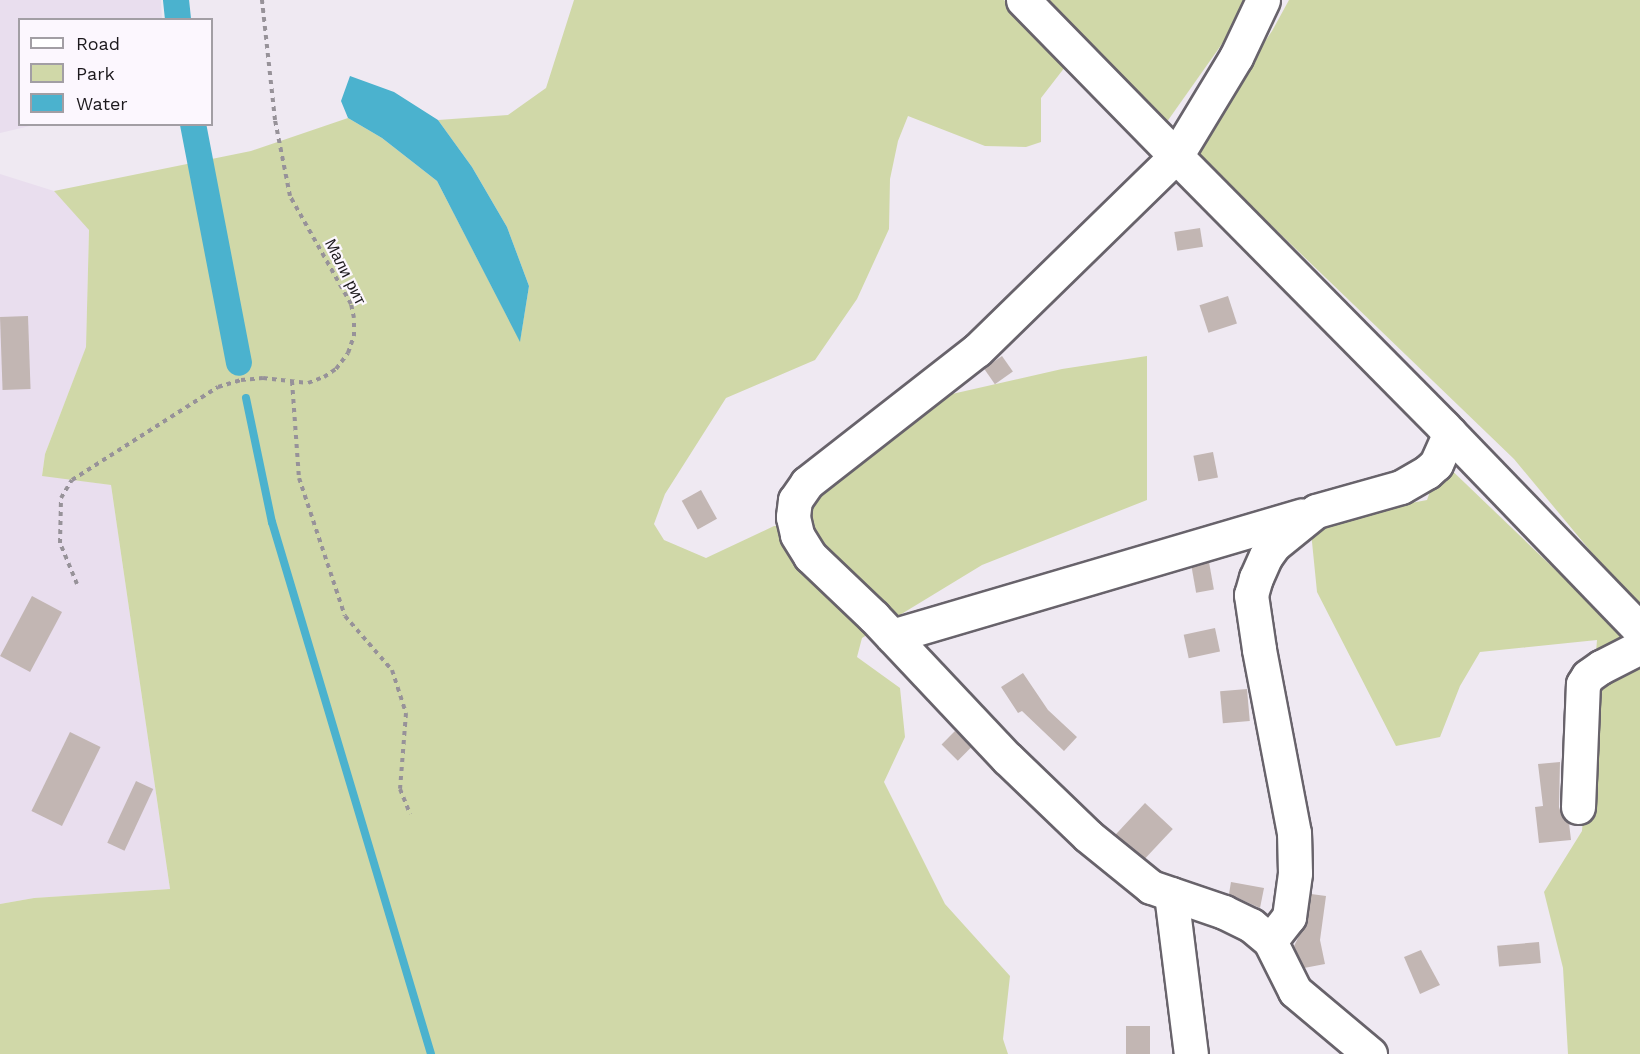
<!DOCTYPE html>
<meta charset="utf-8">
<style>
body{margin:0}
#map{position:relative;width:1640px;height:1054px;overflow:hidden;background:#efe9f2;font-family:"Work Sans",sans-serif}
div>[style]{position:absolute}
.built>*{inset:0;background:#e9deee}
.green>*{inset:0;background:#d0d8a8}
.water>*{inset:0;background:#4bb2ce}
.stream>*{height:8px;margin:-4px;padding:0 4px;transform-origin:4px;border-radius:4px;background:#4bb2ce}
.canal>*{height:26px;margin:-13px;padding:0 13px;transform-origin:13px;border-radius:13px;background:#4bb2ce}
.building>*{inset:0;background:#c2b6b3;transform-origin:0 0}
.path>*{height:4px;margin-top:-2px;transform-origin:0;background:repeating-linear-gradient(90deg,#979299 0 4.5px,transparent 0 9px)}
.roads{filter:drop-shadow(2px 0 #68636b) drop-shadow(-2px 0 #68636b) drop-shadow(0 2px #68636b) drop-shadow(0 -2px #68636b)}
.minor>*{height:33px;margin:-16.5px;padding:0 16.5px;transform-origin:16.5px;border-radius:16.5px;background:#fff}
span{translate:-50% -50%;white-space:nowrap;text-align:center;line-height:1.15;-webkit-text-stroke:4.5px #fcf7fe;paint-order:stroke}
.street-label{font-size:16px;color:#1c191d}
.legend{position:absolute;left:18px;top:18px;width:195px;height:108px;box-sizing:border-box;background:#fcf7fe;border:2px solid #a29ea4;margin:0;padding:8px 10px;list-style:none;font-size:18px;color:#1c191d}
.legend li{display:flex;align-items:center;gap:12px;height:30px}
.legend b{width:30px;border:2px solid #a29ea4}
</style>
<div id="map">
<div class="built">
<i style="clip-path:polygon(0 0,161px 0,162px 19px,20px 20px,20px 124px,34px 125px,0 133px)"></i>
<i style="clip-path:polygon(0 174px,54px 191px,89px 229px,86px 348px,45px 454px,42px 475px,111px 485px,170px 889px,34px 898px,0 904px)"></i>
</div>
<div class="green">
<i style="clip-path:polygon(574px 0,1004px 0,1065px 67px,1041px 98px,1041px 142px,1026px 147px,985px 146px,908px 116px,898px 141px,890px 179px,889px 229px,857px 299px,815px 360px,726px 398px,665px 494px,654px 524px,664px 540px,706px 558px,774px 526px,806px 525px,809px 501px,930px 399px,1062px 369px,1147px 356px,1147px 500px,982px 565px,862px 638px,857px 657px,900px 688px,905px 737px,884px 782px,945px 904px,1010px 976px,1003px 1039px,1008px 1054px,0 1054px,0 904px,34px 898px,170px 889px,111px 485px,42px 476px,45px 454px,86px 347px,89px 230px,54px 191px,251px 151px,348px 118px,382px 138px,437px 181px,520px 341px,529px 286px,507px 227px,472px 167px,438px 120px,508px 115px,546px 88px)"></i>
<i style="clip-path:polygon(1049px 0,1253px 0,1164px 126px)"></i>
<i style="clip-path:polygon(1289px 0,1640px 0,1640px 604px,1617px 583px,1514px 459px,1192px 149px,1272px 31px)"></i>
<i style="clip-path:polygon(1441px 460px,1640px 651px,1640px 1054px,1568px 1054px,1563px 968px,1544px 892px,1582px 831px,1597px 640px,1480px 652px,1460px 686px,1440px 737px,1396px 746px,1317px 592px,1310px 522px,1427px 500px)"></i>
</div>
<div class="water">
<i style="clip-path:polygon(350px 76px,394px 92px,438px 120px,472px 167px,507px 227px,529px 286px,520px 342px,437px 181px,382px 138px,348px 118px,341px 101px)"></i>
</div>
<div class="stream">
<i style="left:246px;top:398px;width:127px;rotate:78.2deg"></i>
<i style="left:272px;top:522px;width:555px;rotate:73.36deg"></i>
</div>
<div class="canal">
<i style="left:176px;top:0;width:20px;rotate:84deg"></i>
<i style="left:193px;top:124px;width:243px;rotate:79.1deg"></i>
</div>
<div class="building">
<i style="left:1200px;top:228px;width:19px;height:26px;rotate:81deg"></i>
<i style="left:1228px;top:296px;width:29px;height:30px;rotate:72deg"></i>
<i style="left:28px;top:316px;width:73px;height:28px;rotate:88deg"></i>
<i style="left:1002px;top:356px;width:19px;height:22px;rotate:55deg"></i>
<i style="left:1213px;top:452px;width:26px;height:20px;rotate:79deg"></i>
<i style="left:701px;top:490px;width:33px;height:22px;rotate:61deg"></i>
<i style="left:1209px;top:562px;width:28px;height:18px;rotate:80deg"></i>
<i style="left:32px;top:596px;width:34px;height:68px;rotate:28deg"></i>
<i style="left:1215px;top:628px;width:24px;height:32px;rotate:78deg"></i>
<i style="clip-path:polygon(1023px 673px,1048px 710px,1077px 737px,1064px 751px,1022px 711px,1018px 713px,1001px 687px)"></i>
<i style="left:1247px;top:689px;width:32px;height:27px;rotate:85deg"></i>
<i style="left:955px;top:731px;width:23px;height:19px;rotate:45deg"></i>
<i style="left:70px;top:732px;width:34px;height:88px;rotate:26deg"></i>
<i style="clip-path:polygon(1560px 762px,1559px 807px,1562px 816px,1569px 823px,1571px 840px,1539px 843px,1535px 807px,1543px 806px,1538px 764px)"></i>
<i style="left:136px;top:781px;width:19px;height:68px;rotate:25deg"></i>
<i style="left:1145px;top:803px;width:38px;height:43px;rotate:43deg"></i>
<i style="clip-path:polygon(1231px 882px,1264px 888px,1260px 908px,1229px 894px)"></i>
<i style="clip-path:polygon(1311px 894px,1326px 896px,1320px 940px,1325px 964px,1304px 968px,1294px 946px,1307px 920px)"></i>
<i style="left:1539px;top:942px;width:21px;height:42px;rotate:85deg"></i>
<i style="clip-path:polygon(1421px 950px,1440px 985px,1420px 994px,1404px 957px)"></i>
<i style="left:1126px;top:1026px;width:24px;height:28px"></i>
</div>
<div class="path">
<i style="left:292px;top:381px;width:97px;rotate:85.9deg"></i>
<i style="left:299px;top:478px;width:145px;rotate:71.6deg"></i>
<i style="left:345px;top:616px;width:72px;rotate:49deg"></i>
<i style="left:392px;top:670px;width:45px;rotate:72deg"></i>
<i style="left:406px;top:713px;width:76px;rotate:94.5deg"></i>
<i style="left:400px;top:789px;width:27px;rotate:68deg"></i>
<i style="left:77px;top:584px;width:44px;rotate:-112.5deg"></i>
<i style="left:60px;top:543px;width:45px;rotate:-88.7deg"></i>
<i style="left:61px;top:498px;width:21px;rotate:-59deg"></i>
<i style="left:72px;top:480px;width:173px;rotate:-32.5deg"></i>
<i style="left:218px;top:387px;width:24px;rotate:-17deg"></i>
<i style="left:241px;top:380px;width:22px;rotate:-5deg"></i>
<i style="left:263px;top:378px;width:45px;rotate:6.3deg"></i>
<i style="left:308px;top:383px;width:17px;rotate:-21deg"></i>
<i style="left:324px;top:377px;width:14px;rotate:-34deg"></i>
<i style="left:336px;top:369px;width:20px;rotate:-53deg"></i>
<i style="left:348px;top:353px;width:18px;rotate:-71deg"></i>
<i style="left:354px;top:336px;width:18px;rotate:-90deg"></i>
<i style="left:354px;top:318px;width:14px;rotate:-102deg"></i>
<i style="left:351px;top:304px;width:124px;rotate:-119.5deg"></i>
<i style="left:290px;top:196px;width:77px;rotate:-101.2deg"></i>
<i style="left:275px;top:120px;width:121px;rotate:-96.2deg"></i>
</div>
<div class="roads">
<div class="minor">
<i style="left:1023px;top:0;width:219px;rotate:45.6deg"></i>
<i style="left:1176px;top:156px;width:278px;rotate:135.7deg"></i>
<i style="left:977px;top:350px;width:216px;rotate:142deg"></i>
<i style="left:807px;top:483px;width:21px;rotate:125deg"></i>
<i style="left:795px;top:500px;width:17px;rotate:97deg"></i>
<i style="left:793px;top:517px;width:18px;rotate:77deg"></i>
<i style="left:797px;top:535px;width:25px;rotate:58deg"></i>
<i style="left:810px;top:556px;width:88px;rotate:43.6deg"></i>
<i style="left:874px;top:617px;width:194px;rotate:46.7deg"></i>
<i style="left:1007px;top:758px;width:112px;rotate:43.9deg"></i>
<i style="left:1088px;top:836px;width:81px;rotate:39deg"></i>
<i style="left:1151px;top:887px;width:77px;rotate:18.9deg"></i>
<i style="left:1224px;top:912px;width:30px;rotate:26deg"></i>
<i style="left:1251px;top:925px;width:25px;rotate:40deg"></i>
<i style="left:1270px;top:941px;width:56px;rotate:63.4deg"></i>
<i style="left:1295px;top:991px;width:98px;rotate:40deg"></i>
<i style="left:1263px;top:0;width:63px;rotate:115.3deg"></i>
<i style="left:1236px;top:57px;width:116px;rotate:121.2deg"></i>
<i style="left:1176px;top:156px;width:381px;rotate:45.3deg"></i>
<i style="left:1444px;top:427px;width:282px;rotate:46deg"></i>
<i style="left:892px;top:636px;width:427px;rotate:-16.4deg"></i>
<i style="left:1578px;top:807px;width:123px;rotate:-87.7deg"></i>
<i style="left:1583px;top:684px;width:9px;rotate:-58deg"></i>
<i style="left:1588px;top:676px;width:16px;rotate:-35deg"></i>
<i style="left:1601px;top:667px;width:44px;rotate:-27.1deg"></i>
<i style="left:1171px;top:894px;width:161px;rotate:82.9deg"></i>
<i style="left:1270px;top:941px;width:31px;rotate:-52deg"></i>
<i style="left:1289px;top:917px;width:44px;rotate:-82.2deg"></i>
<i style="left:1295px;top:873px;width:40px;rotate:-91.4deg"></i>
<i style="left:1294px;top:833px;width:187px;rotate:-100.8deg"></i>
<i style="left:1259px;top:649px;width:55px;rotate:-98.4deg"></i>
<i style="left:1251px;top:595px;width:18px;rotate:-74deg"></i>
<i style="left:1256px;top:578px;width:24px;rotate:-66deg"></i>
<i style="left:1266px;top:556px;width:14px;rotate:-54deg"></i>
<i style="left:1274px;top:545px;width:54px;rotate:-39deg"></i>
<i style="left:1316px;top:511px;width:88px;rotate:-15.8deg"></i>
<i style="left:1401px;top:487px;width:30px;rotate:-30deg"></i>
<i style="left:1427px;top:472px;width:12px;rotate:-42deg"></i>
<i style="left:1436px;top:464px;width:34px;rotate:-66deg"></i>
</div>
</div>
<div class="street-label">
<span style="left:345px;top:272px;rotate:63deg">Мали рит</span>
</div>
<ul class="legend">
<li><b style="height:8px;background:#fff"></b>Road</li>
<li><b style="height:16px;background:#d0d8a8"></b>Park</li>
<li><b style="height:16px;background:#4bb2ce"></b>Water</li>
</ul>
</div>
